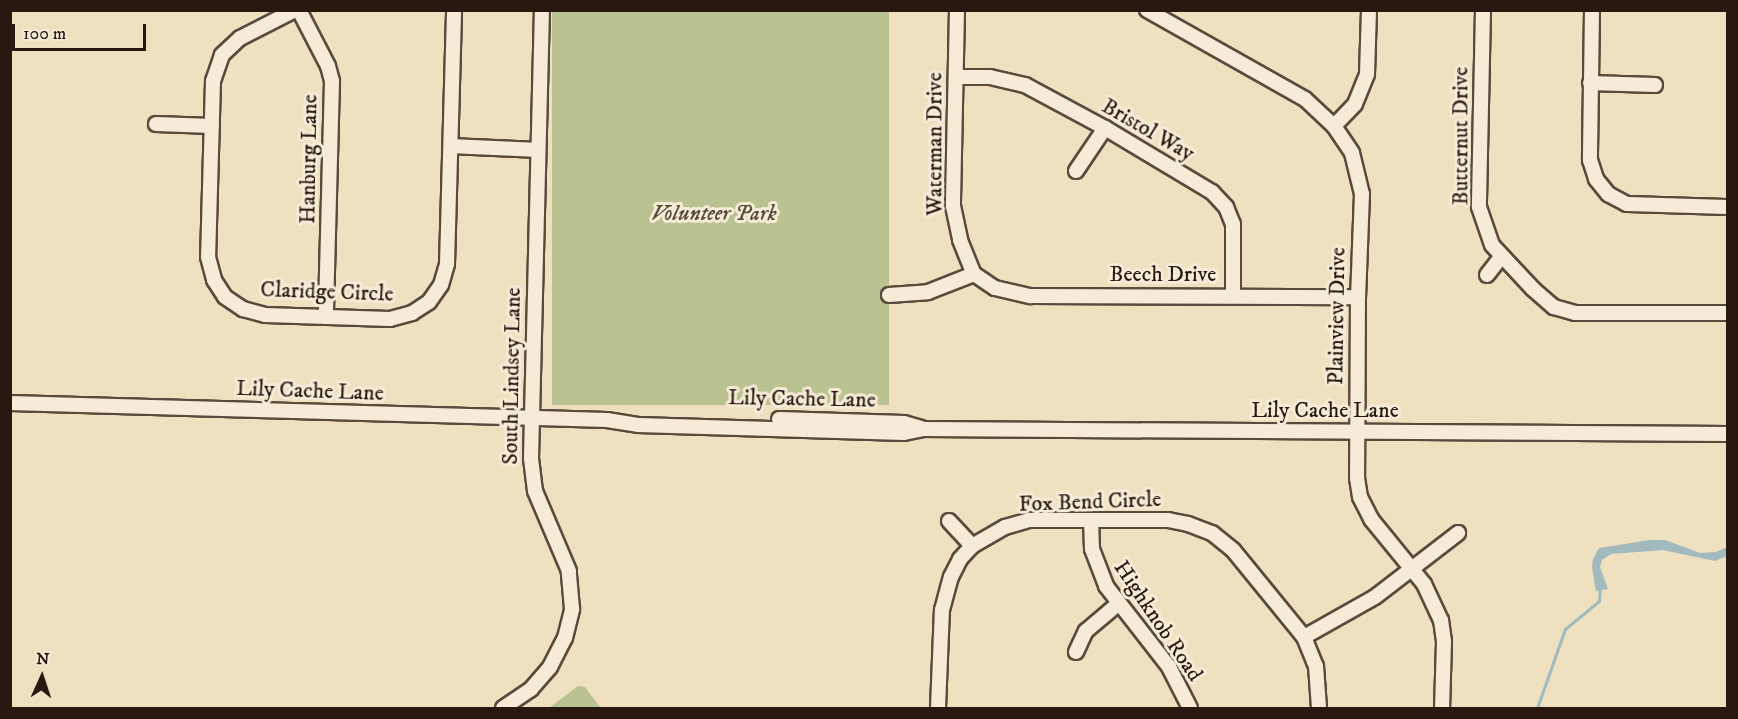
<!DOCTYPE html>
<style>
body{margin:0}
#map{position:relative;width:1738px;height:719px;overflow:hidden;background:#efe0c0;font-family:"IM FELL DW Pica",serif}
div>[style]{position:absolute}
.green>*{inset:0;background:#bbc291;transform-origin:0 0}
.water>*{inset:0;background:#a0babe}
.stream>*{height:3px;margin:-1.5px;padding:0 1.5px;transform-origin:1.5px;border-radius:1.5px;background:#a0babe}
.roads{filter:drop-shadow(2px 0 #5a4a3c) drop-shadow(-2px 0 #5a4a3c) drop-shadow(0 2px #5a4a3c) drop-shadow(0 -2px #5a4a3c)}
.minor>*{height:14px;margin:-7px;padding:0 7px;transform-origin:7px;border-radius:7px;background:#f5ebd6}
span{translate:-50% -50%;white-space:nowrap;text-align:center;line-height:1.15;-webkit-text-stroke:6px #f5ebd6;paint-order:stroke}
.street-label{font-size:22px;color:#291810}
.park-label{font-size:22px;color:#554b37;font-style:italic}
.frame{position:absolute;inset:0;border:12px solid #291810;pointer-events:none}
.north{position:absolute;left:12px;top:647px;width:60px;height:60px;-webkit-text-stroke:4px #f5ebd6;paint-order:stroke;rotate:3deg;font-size:16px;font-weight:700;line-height:24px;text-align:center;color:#291810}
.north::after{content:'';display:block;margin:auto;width:21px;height:27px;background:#291810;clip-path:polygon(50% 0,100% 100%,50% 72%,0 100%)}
.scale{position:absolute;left:12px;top:24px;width:134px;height:27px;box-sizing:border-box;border:3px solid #291810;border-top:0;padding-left:8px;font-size:18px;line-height:21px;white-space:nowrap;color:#291810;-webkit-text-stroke:4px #f5ebd6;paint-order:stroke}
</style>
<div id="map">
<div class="green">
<i style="left:552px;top:11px;width:337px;height:394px"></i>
<i style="clip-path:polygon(578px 686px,585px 687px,601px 708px,549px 708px)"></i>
</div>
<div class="water">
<i style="clip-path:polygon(1650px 540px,1665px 540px,1700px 553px,1716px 552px,1727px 547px,1727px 556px,1715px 561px,1663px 550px,1611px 554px,1602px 560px,1600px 567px,1608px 589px,1596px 591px,1592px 568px,1593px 559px,1599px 548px)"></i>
</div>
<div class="stream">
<i style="left:1537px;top:708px;width:84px;rotate:-70.5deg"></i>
<i style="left:1565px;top:629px;width:44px;rotate:-39.5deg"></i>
<i style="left:1599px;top:601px;width:13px;rotate:-86deg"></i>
</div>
<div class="roads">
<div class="minor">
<i style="left:295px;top:10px;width:62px;rotate:153deg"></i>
<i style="left:240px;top:38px;width:25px;rotate:137deg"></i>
<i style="left:222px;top:55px;width:28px;rotate:109deg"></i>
<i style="left:213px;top:81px;width:176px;rotate:91.6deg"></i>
<i style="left:208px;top:257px;width:24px;rotate:75deg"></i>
<i style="left:214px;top:280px;width:20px;rotate:57deg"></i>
<i style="left:225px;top:297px;width:22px;rotate:34deg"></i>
<i style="left:243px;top:309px;width:23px;rotate:15deg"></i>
<i style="left:265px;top:315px;width:125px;rotate:1.8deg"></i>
<i style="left:390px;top:319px;width:23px;rotate:-15deg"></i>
<i style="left:412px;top:313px;width:20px;rotate:-33deg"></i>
<i style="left:429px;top:302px;width:21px;rotate:-55deg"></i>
<i style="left:441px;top:285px;width:22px;rotate:-74deg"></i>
<i style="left:447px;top:264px;width:254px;rotate:-88.4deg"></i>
<i style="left:299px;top:10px;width:63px;rotate:62.6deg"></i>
<i style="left:328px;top:66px;width:16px;rotate:75deg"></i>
<i style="left:332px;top:81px;width:236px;rotate:91.5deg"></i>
<i style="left:957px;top:10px;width:196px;rotate:91.2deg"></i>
<i style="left:953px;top:206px;width:35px;rotate:78deg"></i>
<i style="left:960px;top:240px;width:37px;rotate:68deg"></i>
<i style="left:1147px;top:10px;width:181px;rotate:29.4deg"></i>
<i style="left:1305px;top:99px;width:40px;rotate:43deg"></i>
<i style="left:1334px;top:126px;width:32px;rotate:56deg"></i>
<i style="left:1352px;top:153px;width:42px;rotate:76.3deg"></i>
<i style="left:1362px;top:194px;width:103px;rotate:92.2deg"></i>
<i style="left:1358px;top:297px;width:181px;rotate:90.3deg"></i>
<i style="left:1357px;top:478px;width:19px;rotate:81deg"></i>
<i style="left:1360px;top:497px;width:25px;rotate:63deg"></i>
<i style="left:1371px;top:519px;width:84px;rotate:50.8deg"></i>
<i style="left:1424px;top:584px;width:40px;rotate:65deg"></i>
<i style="left:1441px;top:620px;width:22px;rotate:82deg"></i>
<i style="left:1444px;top:642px;width:66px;rotate:91.7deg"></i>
<i style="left:1483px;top:10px;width:197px;rotate:91.2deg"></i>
<i style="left:1479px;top:207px;width:40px;rotate:71.1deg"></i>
<i style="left:1492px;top:245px;width:60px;rotate:47deg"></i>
<i style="left:1533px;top:289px;width:28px;rotate:41deg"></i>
<i style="left:1554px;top:307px;width:22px;rotate:16deg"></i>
<i style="left:1575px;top:313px;width:153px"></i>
<i style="left:1592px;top:10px;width:150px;rotate:90.8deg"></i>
<i style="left:1590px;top:160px;width:20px;rotate:72deg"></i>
<i style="left:1596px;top:179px;width:19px;rotate:51deg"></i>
<i style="left:1608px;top:194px;width:21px;rotate:28deg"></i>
<i style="left:1627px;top:204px;width:101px;rotate:1.7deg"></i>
<i style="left:956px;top:77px;width:34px"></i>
<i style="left:990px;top:77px;width:36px;rotate:13deg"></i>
<i style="left:1025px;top:85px;width:91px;rotate:28.3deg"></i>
<i style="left:1105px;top:128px;width:125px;rotate:30.9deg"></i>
<i style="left:1212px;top:192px;width:21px;rotate:47deg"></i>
<i style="left:1226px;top:207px;width:18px;rotate:68deg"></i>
<i style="left:1233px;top:224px;width:72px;rotate:90deg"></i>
<i style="left:1590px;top:83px;width:65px;rotate:1.8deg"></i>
<i style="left:156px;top:124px;width:56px;rotate:2deg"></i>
<i style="left:1334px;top:126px;width:30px;rotate:-46deg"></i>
<i style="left:1355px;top:104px;width:32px;rotate:-68deg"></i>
<i style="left:1367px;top:74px;width:64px;rotate:-88.2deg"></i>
<i style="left:451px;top:146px;width:87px;rotate:2.6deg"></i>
<i style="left:1076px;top:171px;width:52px;rotate:-56deg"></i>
<i style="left:974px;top:274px;width:25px;rotate:34deg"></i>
<i style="left:995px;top:288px;width:37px;rotate:13deg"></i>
<i style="left:1031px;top:296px;width:327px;rotate:0.2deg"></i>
<i style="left:1487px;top:275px;width:24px;rotate:-52deg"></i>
<i style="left:889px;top:295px;width:39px;rotate:-4deg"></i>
<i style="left:928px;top:292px;width:49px;rotate:-21.4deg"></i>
<i style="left:10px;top:403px;width:597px;rotate:1.63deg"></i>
<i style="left:607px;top:420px;width:31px;rotate:9deg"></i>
<i style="left:638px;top:425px;width:266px;rotate:1.7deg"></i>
<i style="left:904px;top:433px;width:19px;rotate:-12deg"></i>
<i style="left:923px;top:429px;width:805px;rotate:0.36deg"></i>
<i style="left:779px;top:419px;width:125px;rotate:1.8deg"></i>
<i style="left:904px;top:423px;width:18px;rotate:16deg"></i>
<i style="left:1091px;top:520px;width:29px;rotate:88deg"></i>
<i style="left:1092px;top:549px;width:40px;rotate:69deg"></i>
<i style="left:1106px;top:586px;width:103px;rotate:52.1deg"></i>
<i style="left:1169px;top:667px;width:46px;rotate:62.9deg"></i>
<i style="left:949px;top:521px;width:34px;rotate:47deg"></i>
<i style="left:1304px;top:637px;width:81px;rotate:-29.4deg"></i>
<i style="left:1375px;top:597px;width:105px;rotate:-37.6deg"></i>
<i style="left:1076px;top:652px;width:23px;rotate:-65deg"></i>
<i style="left:1086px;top:631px;width:42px;rotate:-40.2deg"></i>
<i style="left:503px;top:708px;width:34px;rotate:-34deg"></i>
<i style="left:531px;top:689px;width:29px;rotate:-49deg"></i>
<i style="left:550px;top:667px;width:33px;rotate:-63deg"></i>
<i style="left:565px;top:638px;width:30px;rotate:-76deg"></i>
<i style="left:572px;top:609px;width:38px;rotate:-95deg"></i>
<i style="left:569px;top:571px;width:87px;rotate:-113deg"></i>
<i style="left:535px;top:491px;width:33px;rotate:-97deg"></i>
<i style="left:531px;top:458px;width:448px;rotate:-88.6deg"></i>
<i style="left:938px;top:708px;width:98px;rotate:-87.7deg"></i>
<i style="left:942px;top:610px;width:34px;rotate:-75deg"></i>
<i style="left:951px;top:577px;width:20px;rotate:-63deg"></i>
<i style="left:960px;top:559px;width:18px;rotate:-47deg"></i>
<i style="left:972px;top:546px;width:38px;rotate:-30deg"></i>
<i style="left:1005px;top:527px;width:25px;rotate:-16deg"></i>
<i style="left:1029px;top:520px;width:139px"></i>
<i style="left:1168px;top:520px;width:20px;rotate:11deg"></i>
<i style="left:1188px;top:524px;width:26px;rotate:21deg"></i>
<i style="left:1212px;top:533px;width:27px;rotate:39deg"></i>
<i style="left:1233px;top:550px;width:112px;rotate:50.8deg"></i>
<i style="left:1304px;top:637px;width:31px;rotate:68deg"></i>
<i style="left:1316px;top:666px;width:42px;rotate:85.9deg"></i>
</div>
</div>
<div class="street-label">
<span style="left:1148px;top:130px;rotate:30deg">Bristol Way</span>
<span style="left:1461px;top:136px;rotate:-90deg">Butternut Drive</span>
<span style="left:935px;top:144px;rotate:-90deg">Waterman Drive</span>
<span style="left:309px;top:159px;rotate:-89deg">Hanburg Lane</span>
<span style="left:1163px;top:275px">Beech Drive</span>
<span style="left:327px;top:292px;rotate:2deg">Claridge Circle</span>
<span style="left:1337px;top:316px;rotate:-89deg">Plainview Drive</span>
<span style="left:512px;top:376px;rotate:-89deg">South Lindsey Lane</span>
<span style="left:310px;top:391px;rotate:2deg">Lily Cache Lane</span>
<span style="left:802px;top:399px;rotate:1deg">Lily Cache Lane</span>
<span style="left:1325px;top:411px">Lily Cache Lane</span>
<span style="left:1090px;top:502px;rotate:-2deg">Fox Bend Circle</span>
<span style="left:1158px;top:621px;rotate:56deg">Highknob Road</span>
</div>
<div class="park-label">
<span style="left:714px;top:214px">Volunteer Park</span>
</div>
<div class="frame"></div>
<div class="north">N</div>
<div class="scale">100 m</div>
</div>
